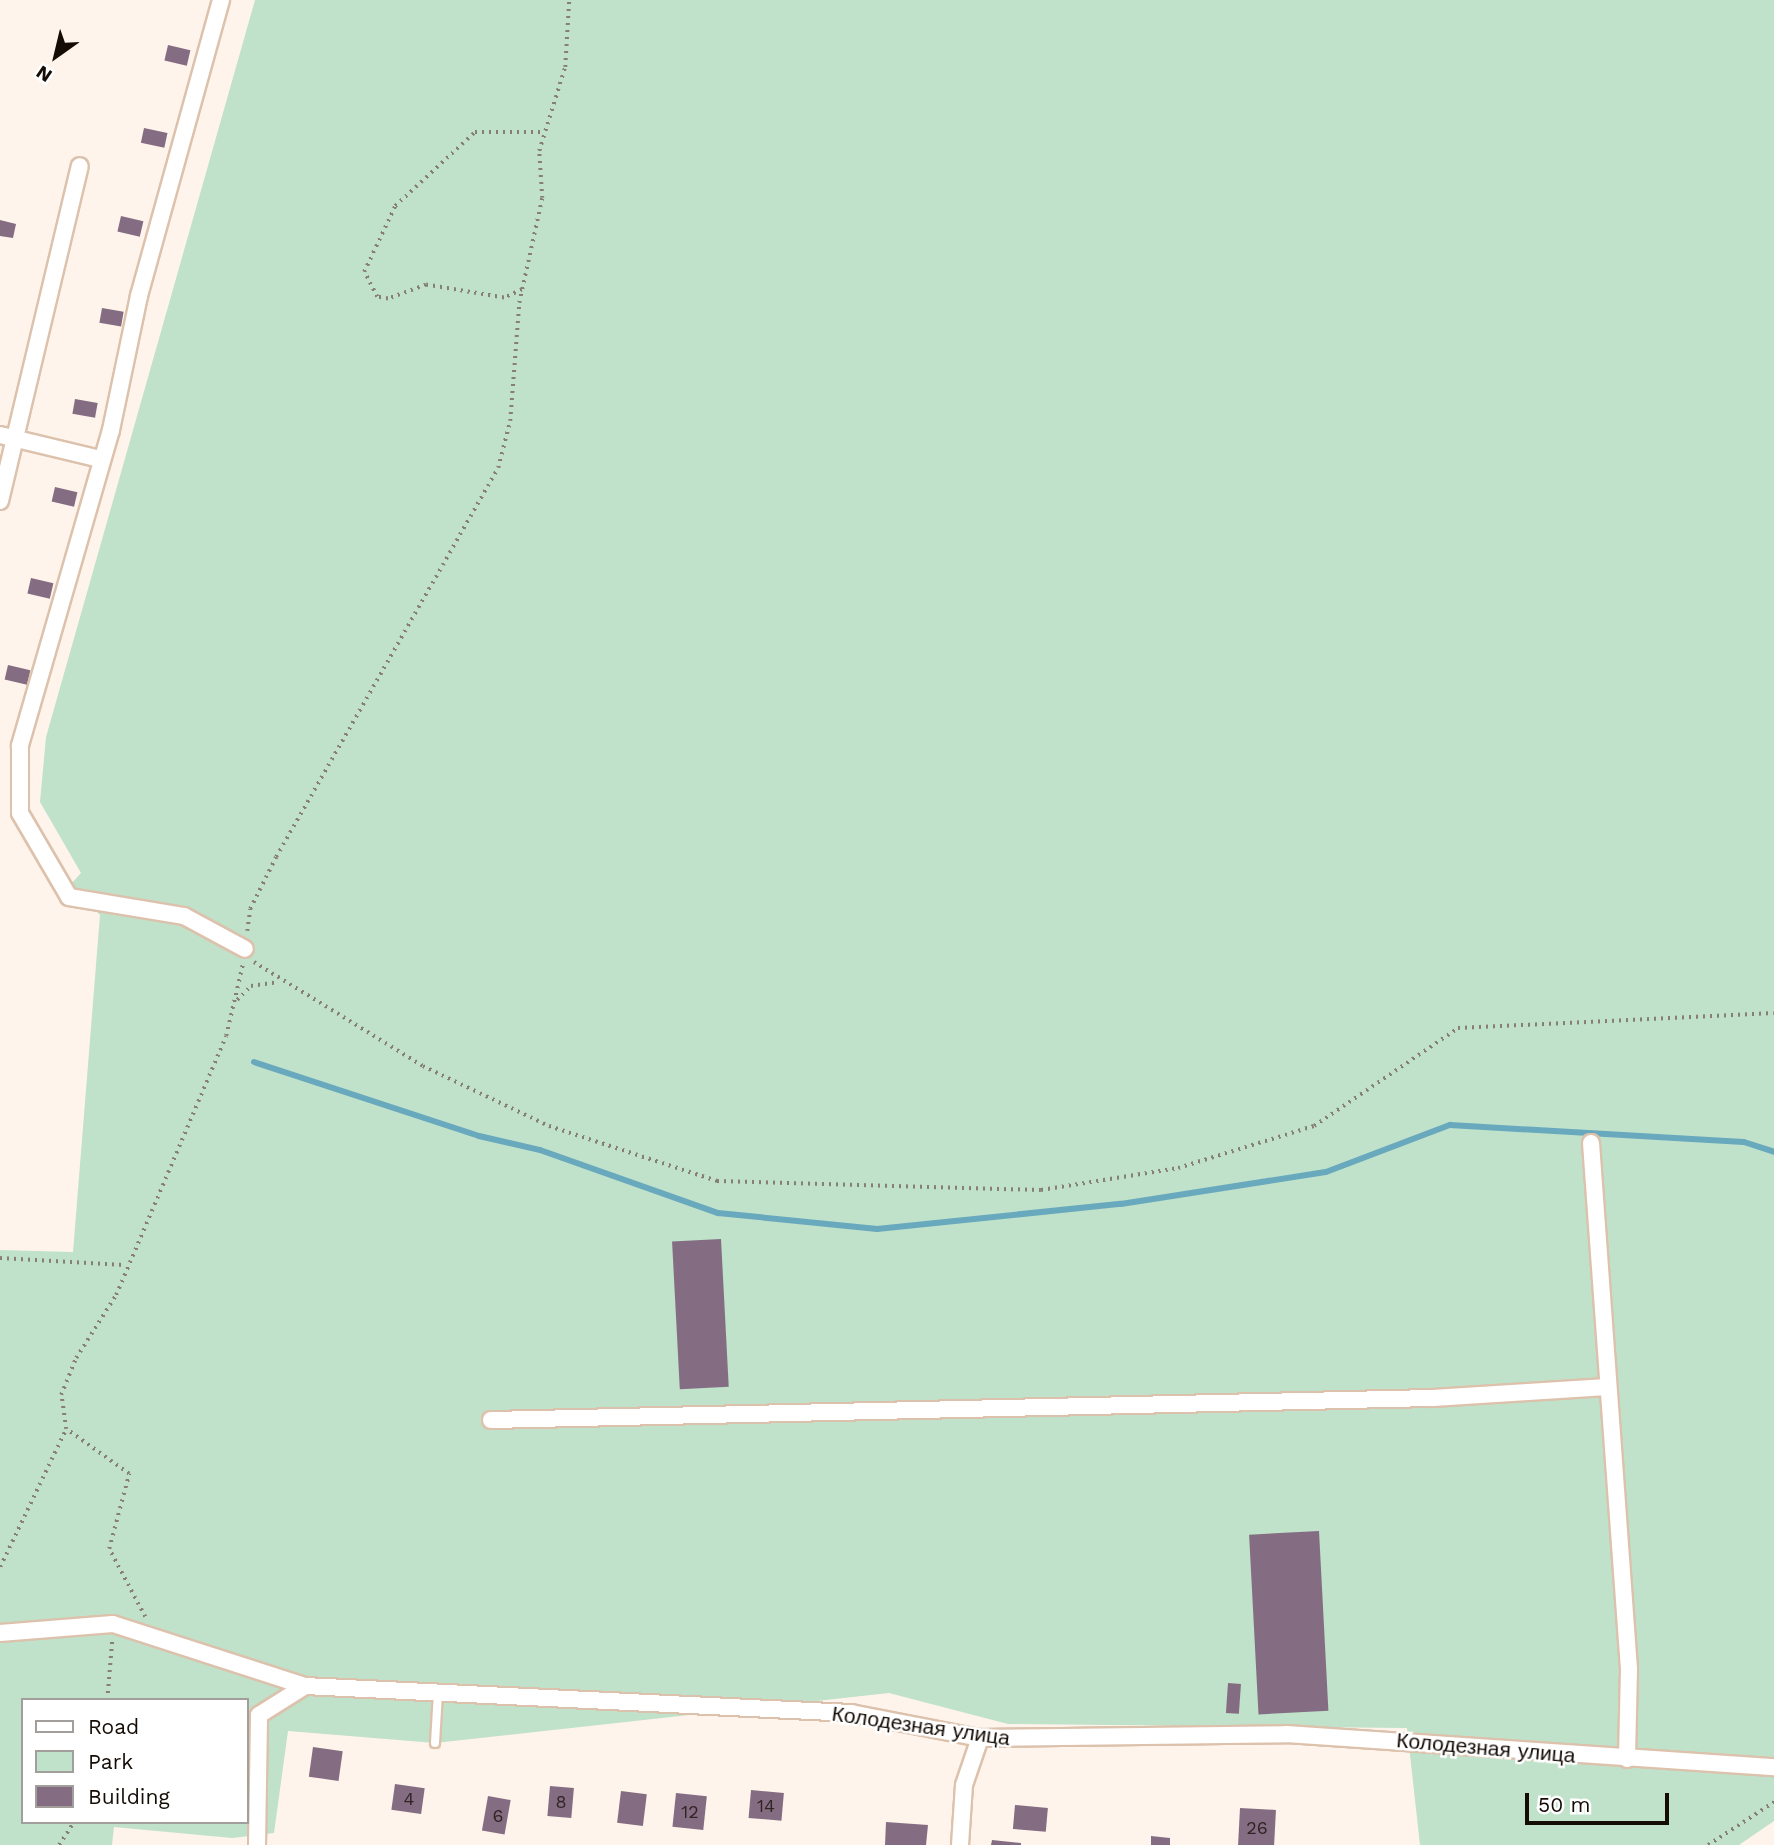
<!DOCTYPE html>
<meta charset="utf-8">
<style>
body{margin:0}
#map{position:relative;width:1774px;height:1845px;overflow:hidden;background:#fff4eb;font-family:"Work Sans",sans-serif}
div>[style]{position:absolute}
.green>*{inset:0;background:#c0e1ca}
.stream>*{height:6px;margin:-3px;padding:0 3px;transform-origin:3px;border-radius:3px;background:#69a9bd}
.building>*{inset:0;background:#846d82;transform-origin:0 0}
.path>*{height:3.5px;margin-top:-1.75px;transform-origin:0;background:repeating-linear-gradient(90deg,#877e76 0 2px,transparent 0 7px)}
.roads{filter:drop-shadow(2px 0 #dcc2ac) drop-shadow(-2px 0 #dcc2ac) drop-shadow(0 2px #dcc2ac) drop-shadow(0 -2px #dcc2ac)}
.lane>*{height:8px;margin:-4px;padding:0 4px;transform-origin:4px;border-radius:4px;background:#fff}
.street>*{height:16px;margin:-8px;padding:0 8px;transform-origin:8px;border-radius:8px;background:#fff}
span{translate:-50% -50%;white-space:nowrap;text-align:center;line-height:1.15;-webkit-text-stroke:5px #fff;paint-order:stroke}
.number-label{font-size:18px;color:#302424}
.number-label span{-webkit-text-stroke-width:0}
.street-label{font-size:21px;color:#140c05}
.legend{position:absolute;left:21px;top:1698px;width:228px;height:126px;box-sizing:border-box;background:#fff;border:2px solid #a19e9b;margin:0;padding:9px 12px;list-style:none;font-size:21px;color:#140c05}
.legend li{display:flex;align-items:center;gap:14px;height:35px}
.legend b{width:35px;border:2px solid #a19e9b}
.north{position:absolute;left:21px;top:21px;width:70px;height:70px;-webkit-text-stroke:5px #fff;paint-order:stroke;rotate:214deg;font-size:19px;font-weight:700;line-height:28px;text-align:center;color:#140c05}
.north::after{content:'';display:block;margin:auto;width:24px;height:32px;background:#140c05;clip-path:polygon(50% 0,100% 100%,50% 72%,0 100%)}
.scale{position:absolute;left:1525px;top:1793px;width:144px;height:32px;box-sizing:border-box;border:4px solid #140c05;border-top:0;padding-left:9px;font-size:21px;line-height:24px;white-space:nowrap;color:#140c05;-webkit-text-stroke:5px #fff;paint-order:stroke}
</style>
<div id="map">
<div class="green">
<i style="clip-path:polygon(evenodd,255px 0,1774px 0,1774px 1821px,1739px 1845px,1420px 1845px,1407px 1728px,1008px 1724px,889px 1693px,435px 1743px,288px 1731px,274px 1833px,232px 1838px,114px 1827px,112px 1845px,0 1845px,0 1250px,73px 1252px,100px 915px,71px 884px,81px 873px,40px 802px,46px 737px,255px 0,23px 1700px,247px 1700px,247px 1822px,23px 1822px,23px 1700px)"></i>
</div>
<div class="stream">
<i style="left:254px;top:1062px;width:237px;rotate:18.2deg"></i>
<i style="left:479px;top:1136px;width:63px;rotate:12.9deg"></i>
<i style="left:540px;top:1150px;width:189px;rotate:19.5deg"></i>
<i style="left:718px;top:1213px;width:160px;rotate:5.7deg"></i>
<i style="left:877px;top:1229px;width:245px;rotate:-5.9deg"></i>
<i style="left:1121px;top:1204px;width:207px;rotate:-8.9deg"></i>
<i style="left:1326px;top:1172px;width:133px;rotate:-20.8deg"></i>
<i style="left:1450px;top:1125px;width:294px;rotate:3.3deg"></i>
<i style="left:1744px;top:1142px;width:32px;rotate:18deg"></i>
</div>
<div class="building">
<i style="left:168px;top:45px;width:23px;height:16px;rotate:13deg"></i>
<i style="left:144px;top:128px;width:24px;height:15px;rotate:12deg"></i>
<i style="left:121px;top:216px;width:23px;height:16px;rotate:13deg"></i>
<i style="clip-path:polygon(0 220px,16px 224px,13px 238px,0 236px)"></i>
<i style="left:102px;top:308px;width:22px;height:15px;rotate:10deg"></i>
<i style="left:75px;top:399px;width:23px;height:15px;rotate:10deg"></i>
<i style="left:55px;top:487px;width:23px;height:15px;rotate:13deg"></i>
<i style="left:31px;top:578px;width:23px;height:16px;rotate:13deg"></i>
<i style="left:8px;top:665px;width:23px;height:15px;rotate:13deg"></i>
<i style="left:721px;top:1239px;width:148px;height:49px;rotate:87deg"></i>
<i style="left:1319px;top:1531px;width:180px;height:70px;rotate:87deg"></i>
<i style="left:1228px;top:1683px;width:13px;height:30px;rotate:4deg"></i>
<i style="left:313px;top:1747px;width:30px;height:30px;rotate:8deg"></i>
<i style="left:395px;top:1784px;width:30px;height:26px;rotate:8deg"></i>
<i style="left:550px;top:1786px;width:24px;height:30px;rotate:5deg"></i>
<i style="left:751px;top:1790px;width:33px;height:28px;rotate:5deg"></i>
<i style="left:621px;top:1791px;width:26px;height:32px;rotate:7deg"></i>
<i style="left:676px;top:1793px;width:31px;height:34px;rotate:6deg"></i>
<i style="left:488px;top:1796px;width:23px;height:35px;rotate:10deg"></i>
<i style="left:1015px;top:1805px;width:33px;height:24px;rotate:5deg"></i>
<i style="left:1240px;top:1808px;width:36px;height:37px;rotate:3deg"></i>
<i style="clip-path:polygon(886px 1822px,928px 1825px,926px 1845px,885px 1845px)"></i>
<i style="clip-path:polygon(1151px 1836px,1170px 1838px,1170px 1845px,1151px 1845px)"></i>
<i style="clip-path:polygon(992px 1840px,1021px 1843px,1021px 1845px,991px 1845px)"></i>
</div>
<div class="path">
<i style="left:522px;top:290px;width:20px;rotate:156deg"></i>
<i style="left:504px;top:298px;width:79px;rotate:-170.5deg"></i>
<i style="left:426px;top:285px;width:40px;rotate:159.8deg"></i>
<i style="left:388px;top:299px;width:11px;rotate:-170deg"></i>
<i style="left:377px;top:297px;width:28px;rotate:-117deg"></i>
<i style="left:364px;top:272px;width:73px;rotate:-64.8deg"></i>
<i style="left:395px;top:206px;width:109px;rotate:-42.8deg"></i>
<i style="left:475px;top:132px;width:70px"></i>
<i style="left:247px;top:931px;width:22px;rotate:-82deg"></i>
<i style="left:250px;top:909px;width:58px;rotate:-63.4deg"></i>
<i style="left:276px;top:857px;width:448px;rotate:-60.3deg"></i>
<i style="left:498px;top:468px;width:49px;rotate:-75.7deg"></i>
<i style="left:510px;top:421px;width:118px;rotate:-85.6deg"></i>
<i style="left:519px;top:303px;width:107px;rotate:-77.6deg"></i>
<i style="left:542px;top:198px;width:47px;rotate:-93.7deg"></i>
<i style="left:539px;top:151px;width:88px;rotate:-72.8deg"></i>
<i style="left:565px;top:67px;width:67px;rotate:-86.6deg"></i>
<i style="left:254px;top:962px;width:198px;rotate:31.6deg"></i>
<i style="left:423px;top:1066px;width:140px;rotate:25.5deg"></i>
<i style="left:549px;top:1126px;width:177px;rotate:18.1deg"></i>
<i style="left:717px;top:1181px;width:324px;rotate:1.6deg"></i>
<i style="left:1041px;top:1190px;width:139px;rotate:-9.1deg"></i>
<i style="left:1178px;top:1168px;width:142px;rotate:-17.2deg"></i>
<i style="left:1314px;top:1126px;width:174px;rotate:-34.2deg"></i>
<i style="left:1458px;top:1028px;width:316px;rotate:-2.7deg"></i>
<i style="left:237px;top:1000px;width:20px;rotate:-45deg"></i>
<i style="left:251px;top:986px;width:28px;rotate:-8deg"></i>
<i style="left:0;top:1258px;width:124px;rotate:3.2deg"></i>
<i style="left:0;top:1567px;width:153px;rotate:-64.4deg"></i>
<i style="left:145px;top:1617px;width:77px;rotate:-117.9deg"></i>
<i style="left:109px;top:1549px;width:78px;rotate:-75.1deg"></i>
<i style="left:129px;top:1474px;width:77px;rotate:-144.5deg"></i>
<i style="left:66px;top:1429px;width:34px;rotate:-98deg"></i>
<i style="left:61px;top:1395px;width:40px;rotate:-68deg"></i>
<i style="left:76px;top:1358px;width:75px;rotate:-57.6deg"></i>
<i style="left:116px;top:1295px;width:281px;rotate:-67deg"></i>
<i style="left:226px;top:1036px;width:75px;rotate:-76.9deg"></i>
<i style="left:107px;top:1700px;width:59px;rotate:-85.2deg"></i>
<i style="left:59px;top:1845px;width:27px;rotate:-57deg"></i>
<i style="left:1708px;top:1845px;width:79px;rotate:-33.1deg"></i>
</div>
<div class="roads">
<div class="lane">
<i style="left:435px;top:1743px;width:50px;rotate:-86.6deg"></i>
</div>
<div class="street">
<i style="left:221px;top:0;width:307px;rotate:105.5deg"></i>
<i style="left:139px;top:296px;width:137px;rotate:101.8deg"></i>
<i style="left:111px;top:430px;width:329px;rotate:106.1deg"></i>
<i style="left:20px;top:746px;width:67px;rotate:90deg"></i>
<i style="left:20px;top:813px;width:97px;rotate:59.7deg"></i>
<i style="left:69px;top:897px;width:117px;rotate:9.4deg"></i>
<i style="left:184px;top:916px;width:69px;rotate:28.4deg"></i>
<i style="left:0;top:435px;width:103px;rotate:13.5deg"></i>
<i style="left:0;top:501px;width:344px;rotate:-76.6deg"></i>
<i style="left:1591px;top:1143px;width:527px;rotate:85.87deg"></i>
<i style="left:1629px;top:1669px;width:90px;rotate:91.3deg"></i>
<i style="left:491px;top:1420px;width:942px;rotate:-1.34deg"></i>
<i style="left:1433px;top:1398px;width:174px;rotate:-3.6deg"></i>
<i style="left:0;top:1633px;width:113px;rotate:-4.6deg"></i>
<i style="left:113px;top:1624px;width:202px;rotate:17.9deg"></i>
<i style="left:305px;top:1686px;width:547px;rotate:2.83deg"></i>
<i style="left:851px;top:1713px;width:131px;rotate:11deg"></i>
<i style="left:980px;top:1738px;width:307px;rotate:-0.7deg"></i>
<i style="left:1287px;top:1734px;width:488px;rotate:3.9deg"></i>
<i style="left:257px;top:1845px;width:130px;rotate:-89.1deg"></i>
<i style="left:259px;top:1715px;width:54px;rotate:-32.2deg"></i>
<i style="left:960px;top:1845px;width:60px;rotate:-86.2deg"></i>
<i style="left:964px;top:1785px;width:50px;rotate:-71.2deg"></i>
</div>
</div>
<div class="number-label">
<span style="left:409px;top:1799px">4</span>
<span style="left:561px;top:1802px">8</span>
<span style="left:766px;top:1806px">14</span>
<span style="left:690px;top:1812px">12</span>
<span style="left:498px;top:1816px">6</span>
<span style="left:1257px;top:1828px">26</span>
</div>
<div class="street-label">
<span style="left:921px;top:1726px;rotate:8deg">Колодезная улица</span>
<span style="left:1486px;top:1748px;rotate:5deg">Колодезная улица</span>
</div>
<ul class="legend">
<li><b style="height:9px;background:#fff"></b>Road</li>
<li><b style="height:19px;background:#c0e1ca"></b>Park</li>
<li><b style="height:19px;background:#846d82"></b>Building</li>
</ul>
<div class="north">N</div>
<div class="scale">50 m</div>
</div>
